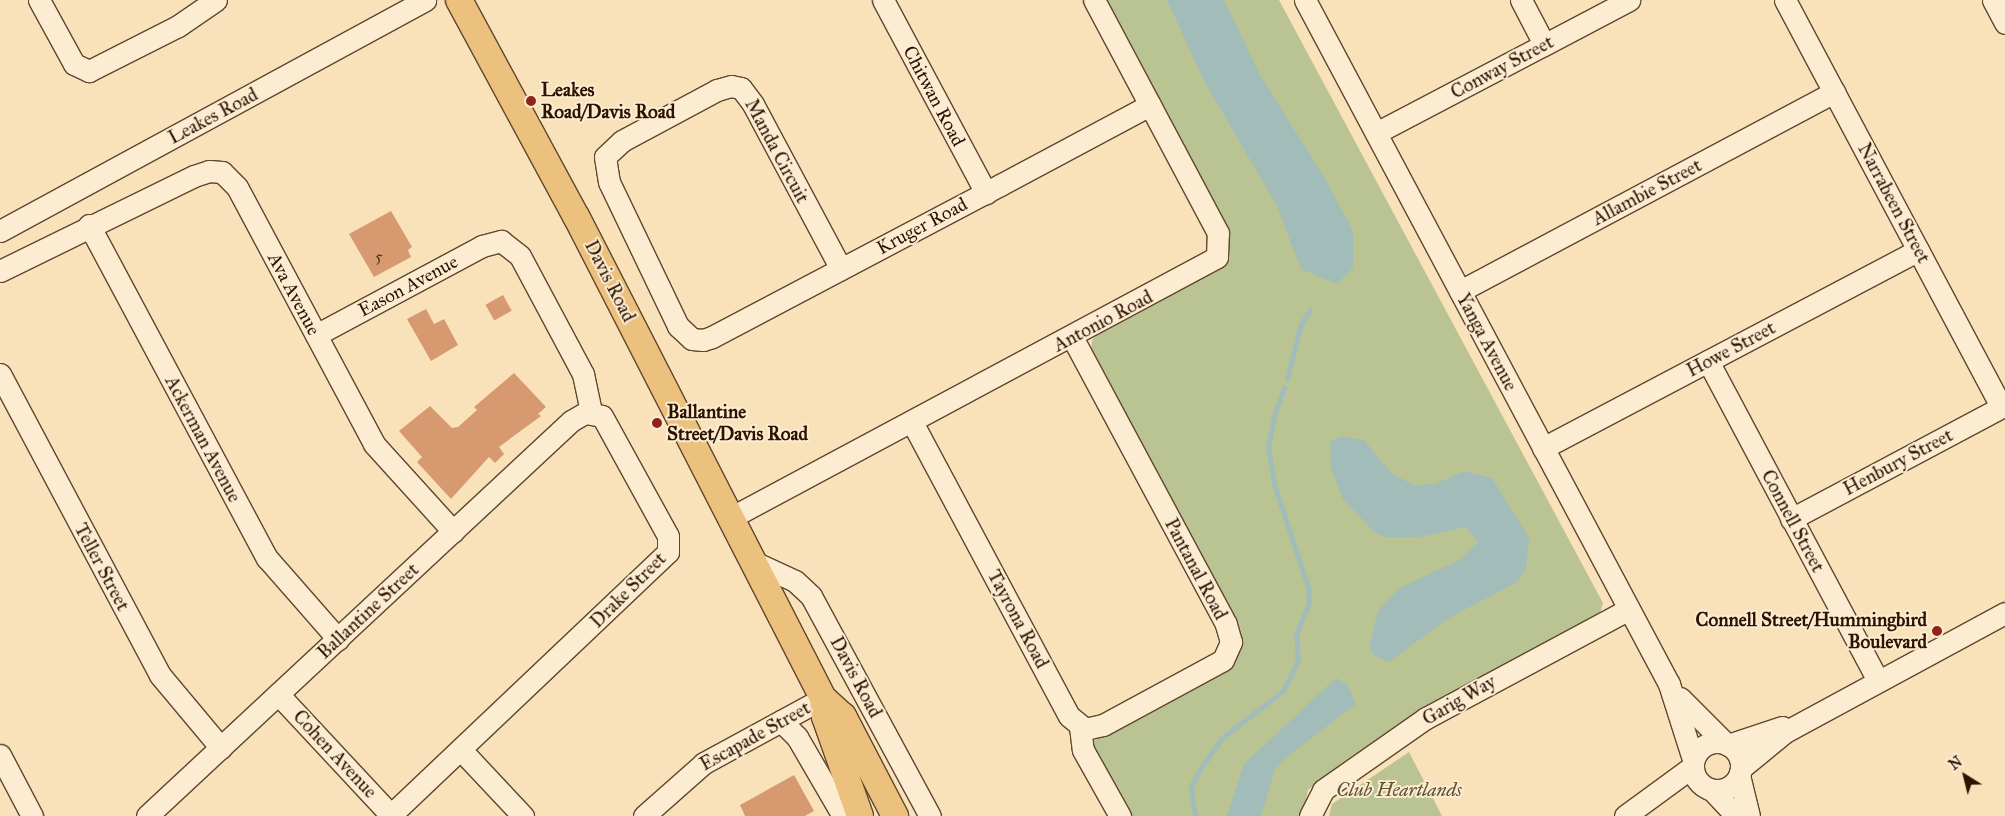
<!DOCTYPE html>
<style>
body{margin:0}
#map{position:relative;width:2005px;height:816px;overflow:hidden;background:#f9e2ba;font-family:"IM FELL Great Primer",serif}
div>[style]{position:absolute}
.green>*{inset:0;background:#bac492}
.water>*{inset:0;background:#a1bcb9}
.stream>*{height:4.5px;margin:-2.25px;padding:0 2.25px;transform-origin:2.25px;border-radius:2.25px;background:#a1bcb9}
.building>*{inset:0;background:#d7996f;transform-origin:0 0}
.roads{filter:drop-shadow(1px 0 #60462e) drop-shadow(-1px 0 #60462e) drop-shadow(0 1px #60462e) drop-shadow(0 -1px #60462e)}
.minor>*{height:21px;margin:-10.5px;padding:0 10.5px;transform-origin:10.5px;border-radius:10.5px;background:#fbecd2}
.minor>.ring{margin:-10.5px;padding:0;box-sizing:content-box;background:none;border:21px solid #fbecd2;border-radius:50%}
.major>*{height:26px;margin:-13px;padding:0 13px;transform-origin:13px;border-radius:13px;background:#ecc17d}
.dots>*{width:14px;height:14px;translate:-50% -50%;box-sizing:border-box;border:2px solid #fbecd2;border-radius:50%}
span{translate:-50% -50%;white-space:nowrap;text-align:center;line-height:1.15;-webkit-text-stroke:4px #fbecd2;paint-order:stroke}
.number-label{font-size:16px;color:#58341c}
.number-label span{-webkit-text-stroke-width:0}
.street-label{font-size:19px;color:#2d1200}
.poi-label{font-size:19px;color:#2d1200;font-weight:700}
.left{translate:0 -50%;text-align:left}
.right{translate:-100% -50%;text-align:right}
.park-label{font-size:19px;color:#5e5033;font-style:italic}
.north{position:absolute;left:1940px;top:751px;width:50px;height:50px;-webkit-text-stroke:4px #fbecd2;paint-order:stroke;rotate:324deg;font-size:14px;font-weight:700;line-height:20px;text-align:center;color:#2d1200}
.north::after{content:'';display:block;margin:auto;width:18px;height:22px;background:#2d1200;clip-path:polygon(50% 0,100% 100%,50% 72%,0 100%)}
</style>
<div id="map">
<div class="green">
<i style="clip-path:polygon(1103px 0,1279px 0,1603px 603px,1599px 616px,1432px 705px,1308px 790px,1303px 816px,1127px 816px,1086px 745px,1231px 664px,1238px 652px,1091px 350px,1092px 340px,1100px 332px,1219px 267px,1229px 246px,1228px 237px)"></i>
<i style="clip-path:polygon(1409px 752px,1442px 816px,1329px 816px,1332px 804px)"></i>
</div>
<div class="water">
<i style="clip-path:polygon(1167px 0,1224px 0,1260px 75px,1326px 180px,1353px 231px,1353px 268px,1337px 284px,1301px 269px,1276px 204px,1204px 81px)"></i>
<i style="clip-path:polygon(1343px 436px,1364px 440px,1392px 474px,1414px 485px,1435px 484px,1465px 471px,1492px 478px,1529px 538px,1526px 569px,1517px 582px,1447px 619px,1389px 662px,1373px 655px,1369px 646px,1378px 611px,1401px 587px,1460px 560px,1478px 542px,1466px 527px,1419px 537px,1386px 537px,1374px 532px,1343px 499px,1331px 468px,1330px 441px)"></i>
<i style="clip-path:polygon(1336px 678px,1348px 685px,1356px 704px,1283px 760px,1275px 769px,1261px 816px,1227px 816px,1244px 764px)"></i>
</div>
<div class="stream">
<i style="left:1287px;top:379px;width:54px;rotate:-76deg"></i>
<i style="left:1300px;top:327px;width:20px;rotate:-60deg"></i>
<i style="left:1195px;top:816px;width:30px;rotate:-98deg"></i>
<i style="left:1191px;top:786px;width:21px;rotate:-61deg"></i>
<i style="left:1201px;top:768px;width:37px;rotate:-55deg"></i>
<i style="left:1222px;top:738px;width:77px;rotate:-37.6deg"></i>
<i style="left:1283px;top:691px;width:34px;rotate:-64deg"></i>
<i style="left:1298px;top:660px;width:26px;rotate:-94deg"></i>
<i style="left:1296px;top:634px;width:34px;rotate:-67deg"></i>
<i style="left:1309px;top:603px;width:16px;rotate:-94deg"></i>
<i style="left:1308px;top:587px;width:108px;rotate:-108.3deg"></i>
<i style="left:1274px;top:484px;width:36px;rotate:-99deg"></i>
<i style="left:1268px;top:448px;width:36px;rotate:-79deg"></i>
<i style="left:1275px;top:413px;width:27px;rotate:-70deg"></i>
</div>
<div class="building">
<i style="clip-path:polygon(391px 211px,412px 247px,408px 250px,411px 257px,374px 277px,349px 234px)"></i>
<i style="left:503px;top:295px;width:18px;height:20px;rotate:61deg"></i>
<i style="clip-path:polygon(426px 309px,434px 324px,444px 319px,458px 345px,431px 361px,407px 319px)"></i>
<i style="clip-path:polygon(514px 373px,546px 407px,538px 414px,541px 416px,499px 447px,504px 454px,495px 463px,489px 457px,451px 499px,417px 462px,422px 457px,399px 431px,430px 406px,452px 428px,458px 427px,477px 410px,474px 407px)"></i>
<i style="clip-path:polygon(794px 775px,814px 811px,805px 816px,745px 816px,740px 805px)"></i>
</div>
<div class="roads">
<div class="minor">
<i style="left:39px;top:0;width:73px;rotate:61.3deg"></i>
<i style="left:74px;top:64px;width:17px;rotate:25deg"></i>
<i style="left:89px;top:71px;width:100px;rotate:-26.8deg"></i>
<i style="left:178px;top:26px;width:46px;rotate:-34.4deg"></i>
<i style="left:883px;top:0;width:219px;rotate:61.9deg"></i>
<i style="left:1305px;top:0;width:775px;rotate:61.98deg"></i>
<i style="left:1669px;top:684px;width:79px;rotate:72.3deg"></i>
<i style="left:1521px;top:0;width:50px;rotate:62.4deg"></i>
<i style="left:1785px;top:0;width:461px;rotate:62deg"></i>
<i style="left:1993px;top:0;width:26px;rotate:62deg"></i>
<i style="left:1376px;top:133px;width:286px;rotate:-27.7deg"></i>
<i style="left:89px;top:225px;width:378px;rotate:61.9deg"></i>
<i style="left:267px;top:558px;width:108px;rotate:48.8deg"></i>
<i style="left:0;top:231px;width:484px;rotate:-28.5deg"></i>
<i style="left:841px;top:269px;width:187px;rotate:-118.1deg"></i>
<i style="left:753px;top:104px;width:20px;rotate:-127deg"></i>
<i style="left:741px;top:88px;width:10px;rotate:-169deg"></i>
<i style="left:731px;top:86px;width:15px;rotate:164deg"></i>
<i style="left:717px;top:90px;width:108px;rotate:151.8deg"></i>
<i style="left:622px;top:141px;width:23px;rotate:137deg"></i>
<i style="left:605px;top:157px;width:25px;rotate:81deg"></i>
<i style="left:609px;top:182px;width:160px;rotate:64.4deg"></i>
<i style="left:678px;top:326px;width:19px;rotate:43deg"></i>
<i style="left:692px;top:339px;width:11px;rotate:5deg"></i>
<i style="left:703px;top:340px;width:9px;rotate:-18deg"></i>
<i style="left:712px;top:337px;width:326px;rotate:-27.8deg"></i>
<i style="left:1000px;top:185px;width:170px;rotate:-28.1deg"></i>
<i style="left:0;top:271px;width:216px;rotate:-26.1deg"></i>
<i style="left:194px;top:176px;width:16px;rotate:-18deg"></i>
<i style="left:209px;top:171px;width:13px;rotate:4deg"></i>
<i style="left:222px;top:172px;width:21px;rotate:45deg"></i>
<i style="left:237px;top:187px;width:291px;rotate:61.9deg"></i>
<i style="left:374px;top:444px;width:118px;rotate:47.8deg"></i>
<i style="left:1460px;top:291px;width:424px;rotate:-28deg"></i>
<i style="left:316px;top:335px;width:188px;rotate:-28.2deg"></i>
<i style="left:482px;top:246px;width:20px;rotate:-15deg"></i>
<i style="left:501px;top:241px;width:24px;rotate:38deg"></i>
<i style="left:520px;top:256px;width:134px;rotate:61.9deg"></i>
<i style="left:583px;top:374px;width:39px;rotate:78deg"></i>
<i style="left:1708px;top:361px;width:362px;rotate:62deg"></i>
<i style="left:0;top:374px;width:341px;rotate:62deg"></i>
<i style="left:160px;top:675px;width:95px;rotate:50.1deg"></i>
<i style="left:912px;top:422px;width:333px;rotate:61.9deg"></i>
<i style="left:1069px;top:716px;width:21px;rotate:39deg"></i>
<i style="left:1085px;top:729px;width:18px;rotate:-13deg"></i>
<i style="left:1103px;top:725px;width:136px;rotate:-28.4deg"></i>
<i style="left:1223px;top:660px;width:20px;rotate:-66deg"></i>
<i style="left:1231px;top:642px;width:19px;rotate:-106deg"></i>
<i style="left:1226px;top:624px;width:326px;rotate:-118.2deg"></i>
<i style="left:1543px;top:448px;width:424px;rotate:-27.8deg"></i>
<i style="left:732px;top:517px;width:550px;rotate:-28.19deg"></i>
<i style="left:1217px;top:257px;width:24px;rotate:-88deg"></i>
<i style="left:1218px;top:233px;width:264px;rotate:-118deg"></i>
<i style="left:1791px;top:519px;width:242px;rotate:-28deg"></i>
<i style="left:756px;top:563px;width:43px;rotate:24.8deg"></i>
<i style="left:795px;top:581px;width:22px;rotate:43deg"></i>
<i style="left:811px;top:596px;width:250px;rotate:61.6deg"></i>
<i style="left:278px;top:694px;width:166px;rotate:47deg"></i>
<i style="left:1680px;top:698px;width:65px;rotate:45deg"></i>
<i style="left:781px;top:721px;width:23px;rotate:45deg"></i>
<i style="left:797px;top:737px;width:91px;rotate:59.8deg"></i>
<i style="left:1080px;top:727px;width:23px;rotate:83deg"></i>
<i style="left:1083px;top:750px;width:76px;rotate:60.7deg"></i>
<i class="ring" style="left:1693px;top:742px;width:27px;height:27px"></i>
<i style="left:1728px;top:745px;width:57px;rotate:-18.4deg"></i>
<i style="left:461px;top:750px;width:91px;rotate:46.8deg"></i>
<i style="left:0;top:755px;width:69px;rotate:62.3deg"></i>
<i style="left:1741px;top:768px;width:57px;rotate:-39.3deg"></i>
<i style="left:1785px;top:732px;width:250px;rotate:-28.4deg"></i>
<i style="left:1739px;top:775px;width:42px;rotate:76.3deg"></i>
<i style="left:1713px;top:791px;width:34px;rotate:47deg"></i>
<i style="left:147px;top:816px;width:579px;rotate:-42.97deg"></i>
<i style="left:571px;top:421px;width:16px;rotate:-30deg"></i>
<i style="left:585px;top:413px;width:17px;rotate:10deg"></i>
<i style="left:602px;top:416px;width:137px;rotate:61.2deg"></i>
<i style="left:668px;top:536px;width:16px;rotate:90deg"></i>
<i style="left:668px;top:552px;width:383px;rotate:136.5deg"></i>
<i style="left:644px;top:816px;width:80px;rotate:-41.5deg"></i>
<i style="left:704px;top:763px;width:136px;rotate:-28.6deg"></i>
<i style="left:1310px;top:816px;width:29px;rotate:-63deg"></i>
<i style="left:1323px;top:790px;width:126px;rotate:-35deg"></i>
<i style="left:1426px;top:718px;width:230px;rotate:-28.2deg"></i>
<i style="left:1625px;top:816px;width:83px;rotate:-36.2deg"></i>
</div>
<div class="major">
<i style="left:459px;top:0;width:246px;rotate:61.6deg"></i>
<i style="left:576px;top:216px;width:542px;rotate:62.87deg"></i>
<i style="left:823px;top:698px;width:19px;rotate:84deg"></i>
<i style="left:825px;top:717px;width:105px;rotate:70.5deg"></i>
<i style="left:825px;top:700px;width:24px;rotate:42deg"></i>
<i style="left:843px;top:716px;width:113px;rotate:62.5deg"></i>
</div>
</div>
<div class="dots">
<i style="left:531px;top:101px;background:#8f2418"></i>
<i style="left:657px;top:423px;background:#8f2418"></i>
<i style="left:1937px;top:631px;background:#8f2418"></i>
</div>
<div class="number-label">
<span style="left:379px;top:257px">5</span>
</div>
<div class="street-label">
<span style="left:1502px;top:67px;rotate:-28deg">Conway Street</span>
<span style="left:934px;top:96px;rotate:62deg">Chitwan Road</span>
<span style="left:213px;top:116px;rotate:-28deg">Leakes Road</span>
<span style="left:777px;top:151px;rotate:62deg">Manda Circuit</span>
<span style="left:1647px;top:192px;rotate:-28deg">Allambie Street</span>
<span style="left:1894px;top:203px;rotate:62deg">Narrabeen Street</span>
<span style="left:922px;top:226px;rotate:-28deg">Kruger Road</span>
<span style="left:610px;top:281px;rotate:63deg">Davis Road</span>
<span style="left:408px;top:286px;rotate:-28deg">Eason Avenue</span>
<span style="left:294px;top:294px;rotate:62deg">Ava Avenue</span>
<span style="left:1103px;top:321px;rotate:-28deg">Antonio Road</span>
<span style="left:1487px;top:342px;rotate:62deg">Yanga Avenue</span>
<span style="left:1731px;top:349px;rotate:-28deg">Howe Street</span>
<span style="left:203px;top:439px;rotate:62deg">Ackerman Avenue</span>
<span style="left:1898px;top:462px;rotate:-28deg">Henbury Street</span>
<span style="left:1793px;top:521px;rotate:62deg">Connell Street</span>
<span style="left:102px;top:567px;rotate:62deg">Teller Street</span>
<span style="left:1196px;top:569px;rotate:62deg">Pantanal Road</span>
<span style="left:628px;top:590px;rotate:-45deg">Drake Street</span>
<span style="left:368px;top:611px;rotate:-43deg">Ballantine Street</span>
<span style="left:1018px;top:619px;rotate:62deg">Tayrona Road</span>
<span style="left:856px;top:677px;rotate:62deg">Davis Road</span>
<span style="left:1459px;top:700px;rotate:-30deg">Garig Way</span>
<span style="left:755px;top:736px;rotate:-29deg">Escapade Street</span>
<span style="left:335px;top:754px;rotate:47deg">Cohen Avenue</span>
</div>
<div class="poi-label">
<span class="left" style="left:541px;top:101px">Leakes<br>Road/Davis Road</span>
<span class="left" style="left:667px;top:423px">Ballantine<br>Street/Davis Road</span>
<span class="right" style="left:1927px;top:631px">Connell Street/Hummingbird<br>Boulevard</span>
</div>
<div class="park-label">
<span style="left:1399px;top:790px">Club Heartlands</span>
</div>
<div class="north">N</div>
</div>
